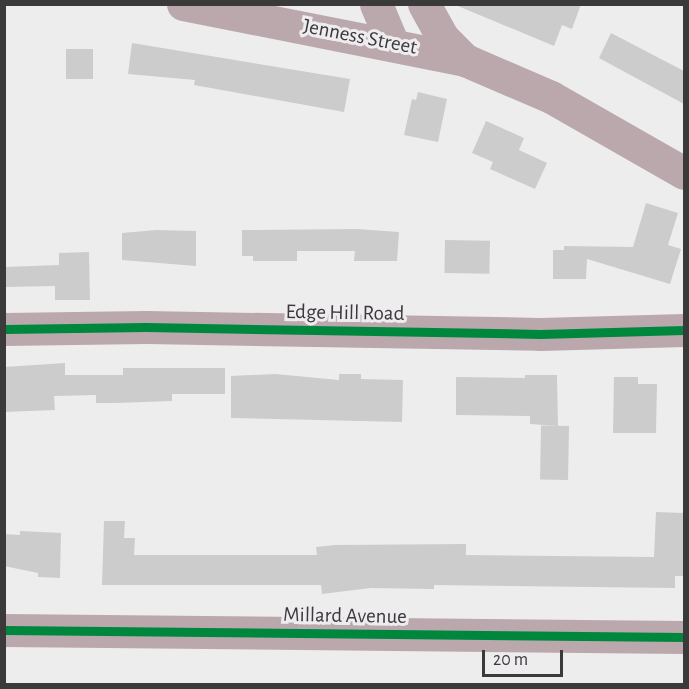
<!DOCTYPE html>
<style>
body{margin:0}
#map{position:relative;width:689px;height:689px;overflow:hidden;background:#eeedee;font-family:"Alegreya Sans",sans-serif}
div>[style]{position:absolute}
.building>*{inset:0;background:#cdcccd;transform-origin:0 0}
.minor>*{height:33px;margin:-16.5px;padding:0 16.5px;transform-origin:16.5px;border-radius:16.5px;background:#bba8ad}
.cycleway>*{height:9px;margin:-4.5px;padding:0 4.5px;transform-origin:4.5px;border-radius:4.5px;background:#00873e}
span{translate:-50% -50%;white-space:nowrap;text-align:center;line-height:1.15;-webkit-text-stroke:6px #eeecef;paint-order:stroke}
.street-label{font-size:21px;color:#3b3a3b}
.frame{position:absolute;inset:0;border:6px solid #3b3a3b;pointer-events:none}
.scale{position:absolute;left:482px;top:650px;width:81px;height:27px;box-sizing:border-box;border:3px solid #3b3a3b;border-top:0;padding-left:8px;font-size:18px;line-height:21px;white-space:nowrap;color:#3b3a3b;-webkit-text-stroke:4px #eeecef;paint-order:stroke}
</style>
<div id="map">
<div class="building">
<i style="clip-path:polygon(453px 4px,581px 4px,572px 29px,562px 25px,554px 46px)"></i>
<i style="clip-path:polygon(611px 33px,684px 71px,684px 104px,599px 58px)"></i>
<i style="clip-path:polygon(132px 43px,350px 79px,344px 112px,194px 85px,195px 80px,128px 74px)"></i>
<i style="left:66px;top:49px;width:27px;height:30px"></i>
<i style="clip-path:polygon(418px 92px,447px 99px,438px 142px,404px 135px,412px 99px,416px 100px)"></i>
<i style="clip-path:polygon(486px 121px,524px 138px,519px 150px,547px 163px,535px 189px,490px 169px,493px 162px,472px 153px)"></i>
<i style="clip-path:polygon(646px 203px,678px 213px,668px 245px,681px 249px,670px 284px,587px 259px,586px 279px,553px 279px,553px 250px,564px 250px,564px 246px,633px 247px)"></i>
<i style="clip-path:polygon(357px 229px,399px 232px,397px 261px,354px 261px,355px 251px,297px 251px,297px 261px,253px 261px,253px 256px,242px 256px,242px 230px)"></i>
<i style="clip-path:polygon(156px 230px,196px 231px,196px 266px,122px 260px,122px 233px)"></i>
<i style="left:445px;top:240px;width:45px;height:33px;rotate:1deg"></i>
<i style="clip-path:polygon(89px 252px,90px 300px,55px 300px,55px 286px,4px 287px,4px 267px,59px 265px,59px 253px)"></i>
<i style="clip-path:polygon(65px 363px,65px 375px,123px 375px,123px 368px,225px 368px,225px 394px,172px 394px,172px 401px,116px 403px,96px 403px,96px 395px,54px 396px,55px 410px,4px 412px,4px 367px)"></i>
<i style="clip-path:polygon(275px 374px,339px 380px,339px 374px,361px 374px,361px 379px,403px 380px,402px 422px,231px 418px,231px 376px)"></i>
<i style="clip-path:polygon(525px 375px,557px 375px,558px 426px,530px 424px,530px 416px,456px 415px,456px 377px,525px 378px)"></i>
<i style="clip-path:polygon(614px 377px,638px 377px,638px 384px,657px 384px,656px 433px,613px 433px)"></i>
<i style="left:569px;top:426px;width:54px;height:28px;rotate:91deg"></i>
<i style="clip-path:polygon(656px 512px,684px 513px,684px 576px,675px 576px,675px 588px,434px 585px,434px 589px,371px 588px,322px 594px,321px 585px,102px 585px,104px 521px,125px 521px,124px 538px,135px 538px,134px 555px,317px 555px,316px 547px,335px 545px,466px 544px,466px 555px,654px 557px)"></i>
<i style="clip-path:polygon(20px 531px,61px 533px,60px 578px,38px 577px,38px 573px,4px 566px,4px 534px,20px 535px)"></i>
</div>
<div class="minor">
<i style="left:183px;top:4px;width:288px;rotate:11.2deg"></i>
<i style="left:465px;top:60px;width:94px;rotate:23.3deg"></i>
<i style="left:551px;top:97px;width:153px;rotate:29.7deg"></i>
<i style="left:376px;top:4px;width:41px;rotate:67.2deg"></i>
<i style="left:424px;top:4px;width:38px;rotate:61deg"></i>
<i style="left:442px;top:37px;width:33px;rotate:45deg"></i>
<i style="left:4px;top:329px;width:142px;rotate:-0.8deg"></i>
<i style="left:146px;top:327px;width:394px;rotate:1deg"></i>
<i style="left:540px;top:334px;width:144px;rotate:-1.6deg"></i>
<i style="left:4px;top:630px;width:680px;rotate:0.59deg"></i>
</div>
<div class="cycleway">
<i style="left:4px;top:329px;width:142px;rotate:-0.8deg"></i>
<i style="left:146px;top:327px;width:394px;rotate:1deg"></i>
<i style="left:540px;top:334px;width:144px;rotate:-1.6deg"></i>
<i style="left:4px;top:630px;width:680px;rotate:0.59deg"></i>
</div>
<div class="street-label">
<span style="left:360px;top:37px;rotate:11deg">Jenness Street</span>
<span style="left:345px;top:313px;rotate:1deg">Edge Hill Road</span>
<span style="left:345px;top:616px;rotate:1deg">Millard Avenue</span>
</div>
<div class="frame"></div>
<div class="scale">20 m</div>
</div>
